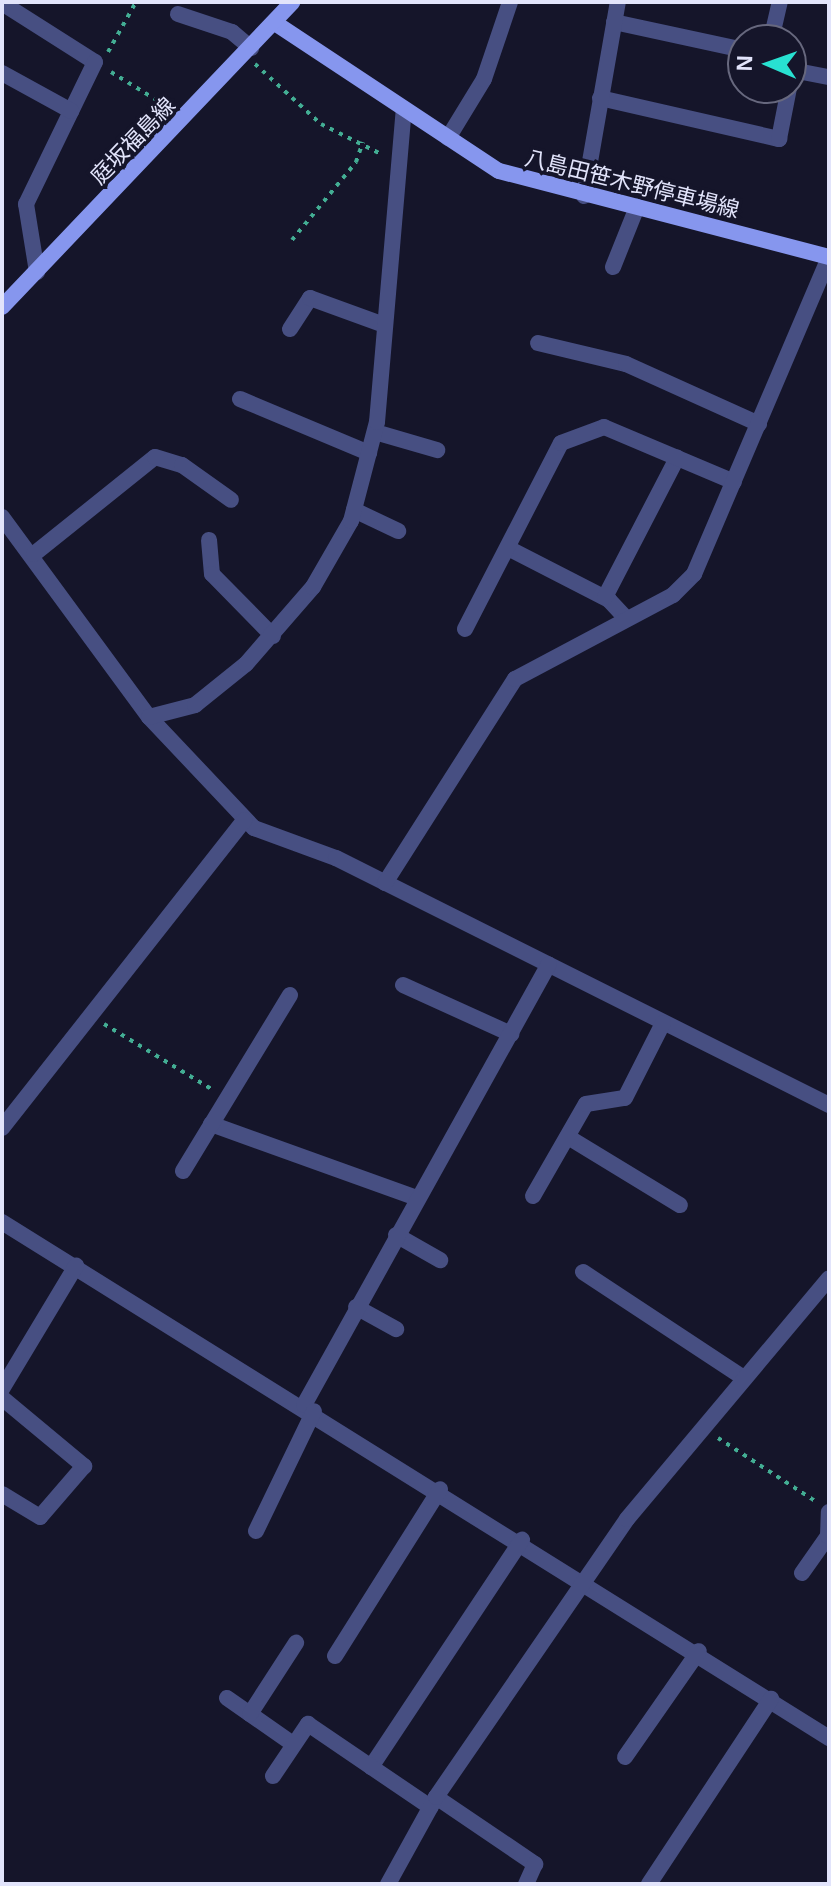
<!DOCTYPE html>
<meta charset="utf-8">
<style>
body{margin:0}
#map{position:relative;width:831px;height:1886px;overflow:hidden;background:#15152a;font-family:Arial,"Noto Sans JP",sans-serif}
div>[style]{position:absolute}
.path>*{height:4px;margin-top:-2px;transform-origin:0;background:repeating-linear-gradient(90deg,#43ae94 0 4px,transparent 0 10px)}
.street>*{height:16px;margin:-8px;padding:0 8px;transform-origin:8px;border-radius:8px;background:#474f82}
.secondary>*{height:16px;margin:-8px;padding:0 8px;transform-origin:8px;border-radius:8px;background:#8696ee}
span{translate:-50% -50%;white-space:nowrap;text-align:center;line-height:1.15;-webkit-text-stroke:7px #15152a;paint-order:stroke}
.street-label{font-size:22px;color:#e2e4fb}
.frame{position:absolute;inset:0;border:4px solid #e2e4fb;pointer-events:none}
.north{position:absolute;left:727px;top:24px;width:80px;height:80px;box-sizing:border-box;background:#15152a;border:2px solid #67687e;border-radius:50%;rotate:272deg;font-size:22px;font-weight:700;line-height:32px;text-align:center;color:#e2e4fb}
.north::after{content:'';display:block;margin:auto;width:28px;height:36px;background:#28e1d1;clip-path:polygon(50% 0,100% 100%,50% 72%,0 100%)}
</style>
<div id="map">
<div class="path">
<i style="left:108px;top:52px;width:57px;rotate:-60.8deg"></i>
<i style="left:255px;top:64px;width:89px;rotate:42.3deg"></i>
<i style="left:321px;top:124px;width:69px;rotate:26.6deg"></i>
<i style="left:111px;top:72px;width:67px;rotate:31.6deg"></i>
<i style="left:292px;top:240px;width:101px;rotate:-50.6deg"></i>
<i style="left:356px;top:162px;width:21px;rotate:-71deg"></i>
<i style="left:104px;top:1024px;width:127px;rotate:31.2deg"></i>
<i style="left:718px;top:1438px;width:116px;rotate:33deg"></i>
</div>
<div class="street">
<i style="left:2px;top:3px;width:110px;rotate:32.4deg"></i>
<i style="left:95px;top:62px;width:158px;rotate:115.9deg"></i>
<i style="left:26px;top:204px;width:69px;rotate:80.8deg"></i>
<i style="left:178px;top:14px;width:57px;rotate:18.4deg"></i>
<i style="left:232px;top:32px;width:25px;rotate:40deg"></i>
<i style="left:614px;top:22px;width:132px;rotate:12.2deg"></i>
<i style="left:771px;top:40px;width:39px;rotate:-77deg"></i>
<i style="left:792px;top:70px;width:38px;rotate:11deg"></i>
<i style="left:2px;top:73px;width:79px;rotate:28.8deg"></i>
<i style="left:600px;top:98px;width:184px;rotate:12.9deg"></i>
<i style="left:779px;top:139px;width:52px;rotate:-78.9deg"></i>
<i style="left:448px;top:138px;width:69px;rotate:-58.6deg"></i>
<i style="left:484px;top:79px;width:81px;rotate:-71.3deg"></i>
<i style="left:584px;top:196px;width:197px;rotate:-80.1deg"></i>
<i style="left:613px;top:267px;width:65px;rotate:-68.2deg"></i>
<i style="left:290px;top:329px;width:37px;rotate:-57deg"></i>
<i style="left:310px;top:298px;width:79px;rotate:20deg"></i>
<i style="left:538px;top:343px;width:90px;rotate:13.4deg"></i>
<i style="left:626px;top:364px;width:146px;rotate:24.3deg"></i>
<i style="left:240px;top:399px;width:140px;rotate:22.7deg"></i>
<i style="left:375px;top:432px;width:65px;rotate:16.2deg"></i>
<i style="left:354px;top:510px;width:49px;rotate:25.5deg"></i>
<i style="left:2px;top:517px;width:248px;rotate:53.7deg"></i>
<i style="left:149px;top:717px;width:153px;rotate:46.6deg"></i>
<i style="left:254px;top:828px;width:87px;rotate:20.1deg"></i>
<i style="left:336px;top:858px;width:551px;rotate:26.61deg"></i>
<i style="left:209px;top:540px;width:34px;rotate:85deg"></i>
<i style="left:212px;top:574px;width:87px;rotate:45.5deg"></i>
<i style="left:508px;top:548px;width:114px;rotate:27.2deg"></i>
<i style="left:609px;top:600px;width:26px;rotate:47deg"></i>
<i style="left:34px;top:554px;width:155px;rotate:-38.7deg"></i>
<i style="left:155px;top:457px;width:28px;rotate:17deg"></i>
<i style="left:182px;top:465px;width:60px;rotate:35.5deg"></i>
<i style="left:605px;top:597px;width:157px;rotate:-62.6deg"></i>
<i style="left:465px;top:629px;width:209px;rotate:-62.7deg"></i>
<i style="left:561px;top:443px;width:46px;rotate:-20.4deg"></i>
<i style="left:604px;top:427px;width:141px;rotate:22.9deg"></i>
<i style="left:149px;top:717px;width:48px;rotate:-14.6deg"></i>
<i style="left:195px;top:705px;width:65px;rotate:-38.8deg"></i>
<i style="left:246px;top:664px;width:102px;rotate:-49deg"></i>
<i style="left:313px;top:587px;width:76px;rotate:-60.1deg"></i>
<i style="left:351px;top:521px;width:102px;rotate:-75.3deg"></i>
<i style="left:377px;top:422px;width:314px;rotate:-85.1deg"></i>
<i style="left:385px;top:883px;width:242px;rotate:-57.5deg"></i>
<i style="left:515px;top:679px;width:179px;rotate:-28deg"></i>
<i style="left:673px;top:595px;width:30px;rotate:-45deg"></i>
<i style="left:694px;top:574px;width:345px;rotate:-66.9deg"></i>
<i style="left:403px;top:985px;width:119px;rotate:24.4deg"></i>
<i style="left:211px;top:1124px;width:218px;rotate:19.8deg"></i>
<i style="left:2px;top:1128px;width:392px;rotate:-51.8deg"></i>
<i style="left:568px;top:1137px;width:131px;rotate:31.3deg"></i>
<i style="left:183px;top:1171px;width:206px;rotate:-58.7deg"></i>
<i style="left:533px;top:1196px;width:106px;rotate:-60.1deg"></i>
<i style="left:586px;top:1104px;width:39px;rotate:-9deg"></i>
<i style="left:625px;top:1098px;width:84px;rotate:-63.1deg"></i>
<i style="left:2px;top:1222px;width:975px;rotate:31.96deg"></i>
<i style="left:396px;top:1235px;width:51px;rotate:29.6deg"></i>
<i style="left:583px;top:1272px;width:191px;rotate:33.4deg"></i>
<i style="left:356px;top:1307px;width:46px;rotate:28.8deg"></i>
<i style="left:2px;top:1389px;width:144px;rotate:-59deg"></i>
<i style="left:2px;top:1398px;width:107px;rotate:39.7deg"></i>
<i style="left:84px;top:1466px;width:67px;rotate:130.8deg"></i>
<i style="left:40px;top:1517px;width:44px;rotate:-148.8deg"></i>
<i style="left:304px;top:1405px;width:504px;rotate:-60.95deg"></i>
<i style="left:256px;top:1531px;width:133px;rotate:-64.2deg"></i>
<i style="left:802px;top:1573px;width:45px;rotate:-54.9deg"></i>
<i style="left:828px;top:1536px;width:24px;rotate:-88deg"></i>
<i style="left:335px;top:1656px;width:197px;rotate:-57.8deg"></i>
<i style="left:227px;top:1698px;width:80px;rotate:34.9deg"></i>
<i style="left:250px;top:1714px;width:85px;rotate:-57.1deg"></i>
<i style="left:625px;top:1757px;width:129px;rotate:-55.1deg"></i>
<i style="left:371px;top:1767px;width:273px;rotate:-56.4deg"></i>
<i style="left:273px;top:1776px;width:63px;rotate:-56.1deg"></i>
<i style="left:308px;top:1724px;width:148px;rotate:34.2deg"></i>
<i style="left:436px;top:1797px;width:120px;rotate:34.1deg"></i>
<i style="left:535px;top:1864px;width:22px;rotate:114deg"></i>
<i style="left:388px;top:1884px;width:99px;rotate:-61.1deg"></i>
<i style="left:436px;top:1797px;width:337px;rotate:-55.5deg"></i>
<i style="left:627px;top:1519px;width:314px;rotate:-50deg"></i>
<i style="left:649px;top:1884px;width:222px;rotate:-56.6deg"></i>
</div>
<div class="secondary">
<i style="left:275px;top:23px;width:268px;rotate:33.5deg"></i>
<i style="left:499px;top:171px;width:341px;rotate:14.6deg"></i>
<i style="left:2px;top:307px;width:421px;rotate:-46.4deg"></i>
</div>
<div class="street-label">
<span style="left:133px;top:141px;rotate:-46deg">庭坂福島線</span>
<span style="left:632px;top:184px;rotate:14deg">八島田笹木野停車場線</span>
</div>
<div class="frame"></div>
<div class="north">N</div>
</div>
